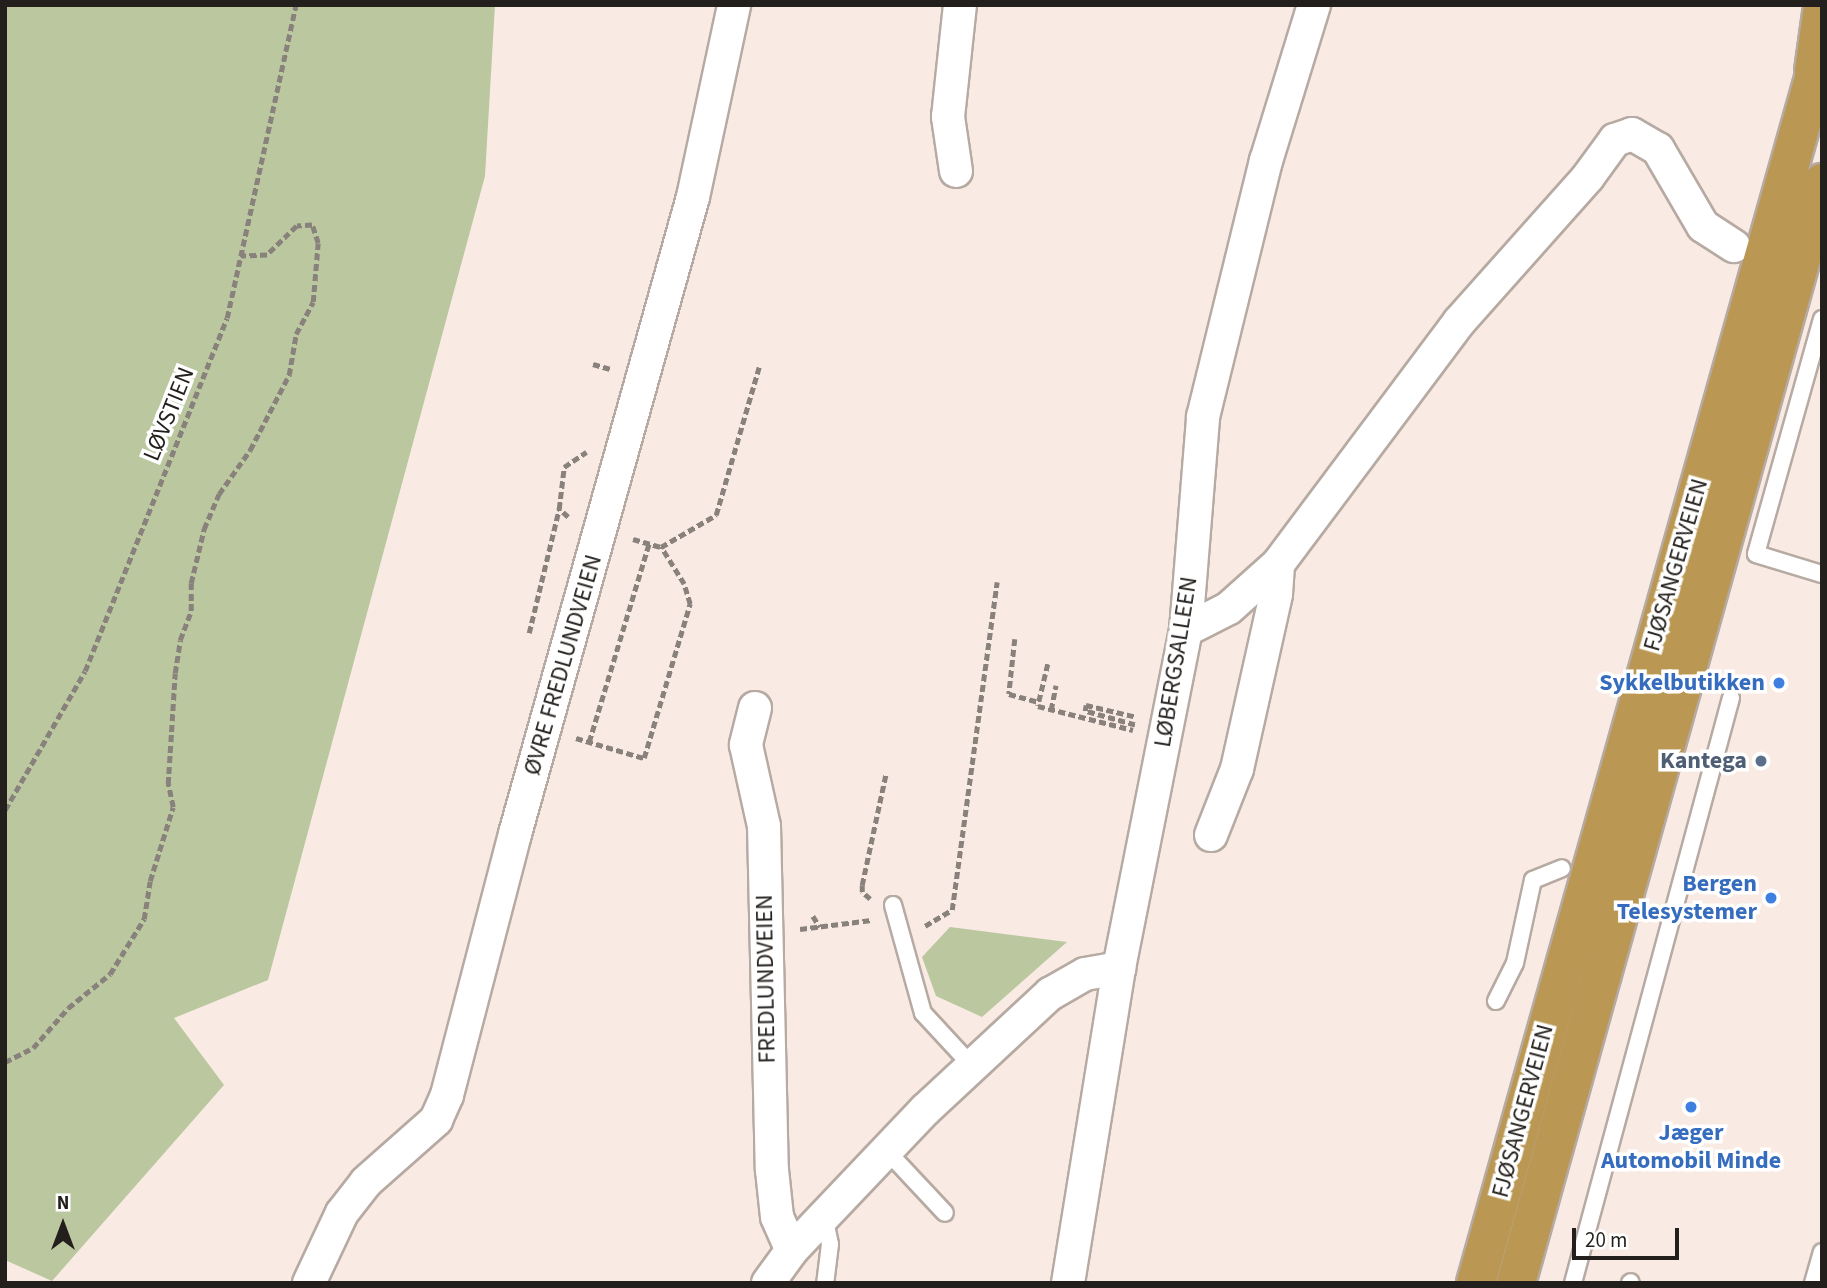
<!DOCTYPE html>
<meta charset="utf-8">
<style>
body{margin:0}
#map{position:relative;width:1827px;height:1288px;overflow:hidden;background:#f9ebe3;font-family:"Source Sans 3",sans-serif}
div>[style]{position:absolute}
.green>*{inset:0;background:#bac79f}
.path>*{height:4.5px;margin-top:-2.25px;transform-origin:0;background:repeating-linear-gradient(90deg,#89817b 0 7px,transparent 0 10.5px)}
.roads{filter:drop-shadow(2px 0 #b6aaa2) drop-shadow(-2px 0 #b6aaa2) drop-shadow(0 2px #b6aaa2) drop-shadow(0 -2px #b6aaa2)}
.service>*{height:16px;margin:-8px;padding:0 8px;transform-origin:8px;border-radius:8px;background:#fff}
.minor>*{height:32px;margin:-16px;padding:0 16px;transform-origin:16px;border-radius:16px;background:#fff}
.trunk>*{height:38px;margin:-19px;padding:0 19px;transform-origin:19px;border-radius:19px;background:#ba9854}
.dots>*{width:19px;height:19px;translate:-50% -50%;box-sizing:border-box;border:4px solid #fff;border-radius:50%}
span{translate:-50% -50%;white-space:nowrap;text-align:center;line-height:1.15;-webkit-text-stroke:7px #fff;paint-order:stroke}
.street-label{font-size:24px;color:#231f1c}
.shop-label{font-size:24px;color:#366cbe;font-weight:700}
.right{translate:-100% -50%;text-align:right}
.service-label{font-size:24px;color:#4e5e75;font-weight:700}
.frame{position:absolute;inset:0;border:7px solid #231f1c;pointer-events:none}
.north{position:absolute;left:28px;top:1190px;width:70px;height:70px;-webkit-text-stroke:5px #fff;paint-order:stroke;rotate:0deg;font-size:19px;font-weight:700;line-height:28px;text-align:center;color:#231f1c}
.north::after{content:'';display:block;margin:auto;width:24px;height:32px;background:#231f1c;clip-path:polygon(50% 0,100% 100%,50% 72%,0 100%)}
.scale{position:absolute;left:1572px;top:1228px;width:107px;height:32px;box-sizing:border-box;border:4px solid #231f1c;border-top:0;padding-left:9px;font-size:21px;line-height:24px;white-space:nowrap;color:#231f1c;-webkit-text-stroke:5px #fff;paint-order:stroke}
</style>
<div id="map">
<div class="green">
<i style="clip-path:polygon(5px 5px,495px 5px,485px 176px,268px 980px,174px 1018px,224px 1085px,52px 1281px,5px 1260px)"></i>
<i style="clip-path:polygon(950px 927px,1067px 942px,982px 1017px,936px 996px,922px 957px)"></i>
</div>
<div class="path">
<i style="left:593px;top:364px;width:19px;rotate:16deg"></i>
<i style="left:568px;top:517px;width:12px;rotate:-138deg"></i>
<i style="left:559px;top:509px;width:42px;rotate:-83.2deg"></i>
<i style="left:564px;top:467px;width:27px;rotate:-34deg"></i>
<i style="left:633px;top:539px;width:29px;rotate:16deg"></i>
<i style="left:661px;top:547px;width:64px;rotate:-30.2deg"></i>
<i style="left:716px;top:515px;width:154px;rotate:-73.8deg"></i>
<i style="left:529px;top:633px;width:128px;rotate:-76.4deg"></i>
<i style="left:1015px;top:639px;width:55px;rotate:96.2deg"></i>
<i style="left:1009px;top:694px;width:31px;rotate:15deg"></i>
<i style="left:1048px;top:664px;width:43px;rotate:103.4deg"></i>
<i style="left:1038px;top:706px;width:98px;rotate:14.2deg"></i>
<i style="left:1051px;top:710px;width:25px;rotate:-79deg"></i>
<i style="left:1135px;top:725px;width:52px;rotate:-164.4deg"></i>
<i style="left:1085px;top:711px;width:6px;rotate:-81deg"></i>
<i style="left:1086px;top:705px;width:52px;rotate:13.2deg"></i>
<i style="left:576px;top:738px;width:71px;rotate:16.4deg"></i>
<i style="left:644px;top:758px;width:161px;rotate:-73.4deg"></i>
<i style="left:690px;top:604px;width:21px;rotate:-107deg"></i>
<i style="left:684px;top:584px;width:44px;rotate:-121.9deg"></i>
<i style="left:589px;top:742px;width:208px;rotate:-73.2deg"></i>
<i style="left:5px;top:810px;width:160px;rotate:-60.1deg"></i>
<i style="left:85px;top:671px;width:380px;rotate:-68.1deg"></i>
<i style="left:227px;top:318px;width:321px;rotate:-77.6deg"></i>
<i style="left:870px;top:899px;width:11px;rotate:-139deg"></i>
<i style="left:862px;top:892px;width:7px;rotate:-90deg"></i>
<i style="left:862px;top:885px;width:115px;rotate:-77.9deg"></i>
<i style="left:813px;top:916px;width:13px;rotate:58deg"></i>
<i style="left:925px;top:926px;width:31px;rotate:-31deg"></i>
<i style="left:952px;top:910px;width:331px;rotate:-82.2deg"></i>
<i style="left:800px;top:929px;width:72px;rotate:-7.2deg"></i>
<i style="left:5px;top:1062px;width:31px;rotate:-27deg"></i>
<i style="left:33px;top:1048px;width:53px;rotate:-48.8deg"></i>
<i style="left:68px;top:1008px;width:54px;rotate:-39deg"></i>
<i style="left:110px;top:974px;width:65px;rotate:-58.3deg"></i>
<i style="left:144px;top:919px;width:38px;rotate:-81deg"></i>
<i style="left:150px;top:881px;width:77px;rotate:-72.7deg"></i>
<i style="left:173px;top:807px;width:24px;rotate:-102deg"></i>
<i style="left:168px;top:784px;width:111px;rotate:-86.4deg"></i>
<i style="left:175px;top:673px;width:33px;rotate:-81deg"></i>
<i style="left:180px;top:640px;width:31px;rotate:-69deg"></i>
<i style="left:191px;top:611px;width:28px;rotate:-90deg"></i>
<i style="left:191px;top:583px;width:56px;rotate:-76.5deg"></i>
<i style="left:204px;top:529px;width:38px;rotate:-67deg"></i>
<i style="left:219px;top:494px;width:54px;rotate:-54.8deg"></i>
<i style="left:250px;top:450px;width:85px;rotate:-62.5deg"></i>
<i style="left:289px;top:375px;width:42px;rotate:-80.3deg"></i>
<i style="left:296px;top:334px;width:36px;rotate:-62deg"></i>
<i style="left:313px;top:302px;width:59px;rotate:-85.2deg"></i>
<i style="left:318px;top:243px;width:19px;rotate:-108deg"></i>
<i style="left:312px;top:225px;width:15px;rotate:176deg"></i>
<i style="left:297px;top:226px;width:42px;rotate:136deg"></i>
<i style="left:267px;top:255px;width:26px;rotate:178deg"></i>
</div>
<div class="roads">
<div class="service">
<i style="left:1822px;top:319px;width:244px;rotate:105.7deg"></i>
<i style="left:1756px;top:554px;width:69px;rotate:16.9deg"></i>
<i style="left:893px;top:905px;width:112px;rotate:74.5deg"></i>
<i style="left:923px;top:1013px;width:72px;rotate:47.2deg"></i>
<i style="left:1496px;top:1001px;width:42px;rotate:-63.4deg"></i>
<i style="left:1515px;top:963px;width:85px;rotate:-77.8deg"></i>
<i style="left:1533px;top:880px;width:31px;rotate:-22deg"></i>
<i style="left:886px;top:1150px;width:86px;rotate:46.9deg"></i>
<i style="left:824px;top:1216px;width:29px;rotate:78deg"></i>
<i style="left:830px;top:1244px;width:39px;rotate:97deg"></i>
<i style="left:1573px;top:1283px;width:606px;rotate:-74.89deg"></i>
<i style="left:1630px;top:1283px;width:1px;rotate:-45deg"></i>
<i style="left:1813px;top:1283px;width:32px;rotate:-74deg"></i>
</div>
<div class="minor">
<i style="left:956px;top:171px;width:55px;rotate:-98.4deg"></i>
<i style="left:948px;top:117px;width:113px;rotate:-83.9deg"></i>
<i style="left:1186px;top:630px;width:48px;rotate:-27.1deg"></i>
<i style="left:1229px;top:608px;width:66px;rotate:-41.9deg"></i>
<i style="left:1278px;top:564px;width:302px;rotate:-53.2deg"></i>
<i style="left:1459px;top:322px;width:194px;rotate:-48.3deg"></i>
<i style="left:1588px;top:177px;width:46px;rotate:-53.9deg"></i>
<i style="left:1615px;top:140px;width:18px;rotate:-19deg"></i>
<i style="left:1632px;top:134px;width:30px;rotate:30deg"></i>
<i style="left:1658px;top:149px;width:89px;rotate:59.7deg"></i>
<i style="left:1703px;top:226px;width:37px;rotate:33deg"></i>
<i style="left:755px;top:708px;width:38px;rotate:104deg"></i>
<i style="left:746px;top:745px;width:83px;rotate:77.5deg"></i>
<i style="left:764px;top:826px;width:344px;rotate:88.7deg"></i>
<i style="left:772px;top:1170px;width:47px;rotate:83.9deg"></i>
<i style="left:777px;top:1217px;width:36px;rotate:66deg"></i>
<i style="left:1211px;top:835px;width:71px;rotate:-68.5deg"></i>
<i style="left:1237px;top:769px;width:179px;rotate:-77.4deg"></i>
<i style="left:1276px;top:594px;width:30px;rotate:-86deg"></i>
<i style="left:309px;top:1283px;width:77px;rotate:-64.8deg"></i>
<i style="left:342px;top:1213px;width:39px;rotate:-52deg"></i>
<i style="left:366px;top:1182px;width:94px;rotate:-41.5deg"></i>
<i style="left:436px;top:1120px;width:27px;rotate:-66deg"></i>
<i style="left:447px;top:1095px;width:270px;rotate:-75.4deg"></i>
<i style="left:515px;top:834px;width:661px;rotate:-74.39deg"></i>
<i style="left:693px;top:197px;width:196px;rotate:-77.9deg"></i>
<i style="left:768px;top:1283px;width:41px;rotate:-54deg"></i>
<i style="left:792px;top:1250px;width:193px;rotate:-46.5deg"></i>
<i style="left:925px;top:1110px;width:171px;rotate:-42.9deg"></i>
<i style="left:1050px;top:994px;width:40px;rotate:-29.7deg"></i>
<i style="left:1085px;top:974px;width:35px;rotate:-10deg"></i>
<i style="left:1068px;top:1283px;width:319px;rotate:-80.8deg"></i>
<i style="left:1119px;top:968px;width:345px;rotate:-78.8deg"></i>
<i style="left:1186px;top:630px;width:214px;rotate:-85.4deg"></i>
<i style="left:1203px;top:417px;width:264px;rotate:-76.2deg"></i>
<i style="left:1266px;top:161px;width:163px;rotate:-72.9deg"></i>
</div>
<div class="trunk">
<i style="left:1814px;top:71px;width:59px;rotate:-82.1deg"></i>
<i style="left:1476px;top:1283px;width:1281px;rotate:-74.33deg"></i>
<i style="left:1516px;top:1283px;width:1142px;rotate:-74.45deg"></i>
</div>
</div>
<div class="dots">
<i style="left:1779px;top:683px;background:#3f7fe0"></i>
<i style="left:1761px;top:761px;background:#5c6f8a"></i>
<i style="left:1771px;top:898px;background:#3f7fe0"></i>
<i style="left:1691px;top:1107px;background:#3f7fe0"></i>
</div>
<div class="street-label">
<span style="left:169px;top:414px;rotate:-68deg">LØVSTIEN</span>
<span style="left:1676px;top:565px;rotate:-74deg">FJØSANGERVEIEN</span>
<span style="left:1176px;top:662px;rotate:-81deg">LØBERGSALLEEN</span>
<span style="left:563px;top:665px;rotate:-74deg">ØVRE FREDLUNDVEIEN</span>
<span style="left:766px;top:979px;rotate:-91deg">FREDLUNDVEIEN</span>
<span style="left:1523px;top:1111px;rotate:-75deg">FJØSANGERVEIEN</span>
</div>
<div class="shop-label">
<span class="right" style="left:1765px;top:683px">Sykkelbutikken</span>
<span class="right" style="left:1757px;top:898px">Bergen<br>Telesystemer</span>
<span style="left:1691px;top:1147px">Jæger<br>Automobil Minde</span>
</div>
<div class="service-label">
<span class="right" style="left:1747px;top:761px">Kantega</span>
</div>
<div class="frame"></div>
<div class="north">N</div>
<div class="scale">20 m</div>
</div>
